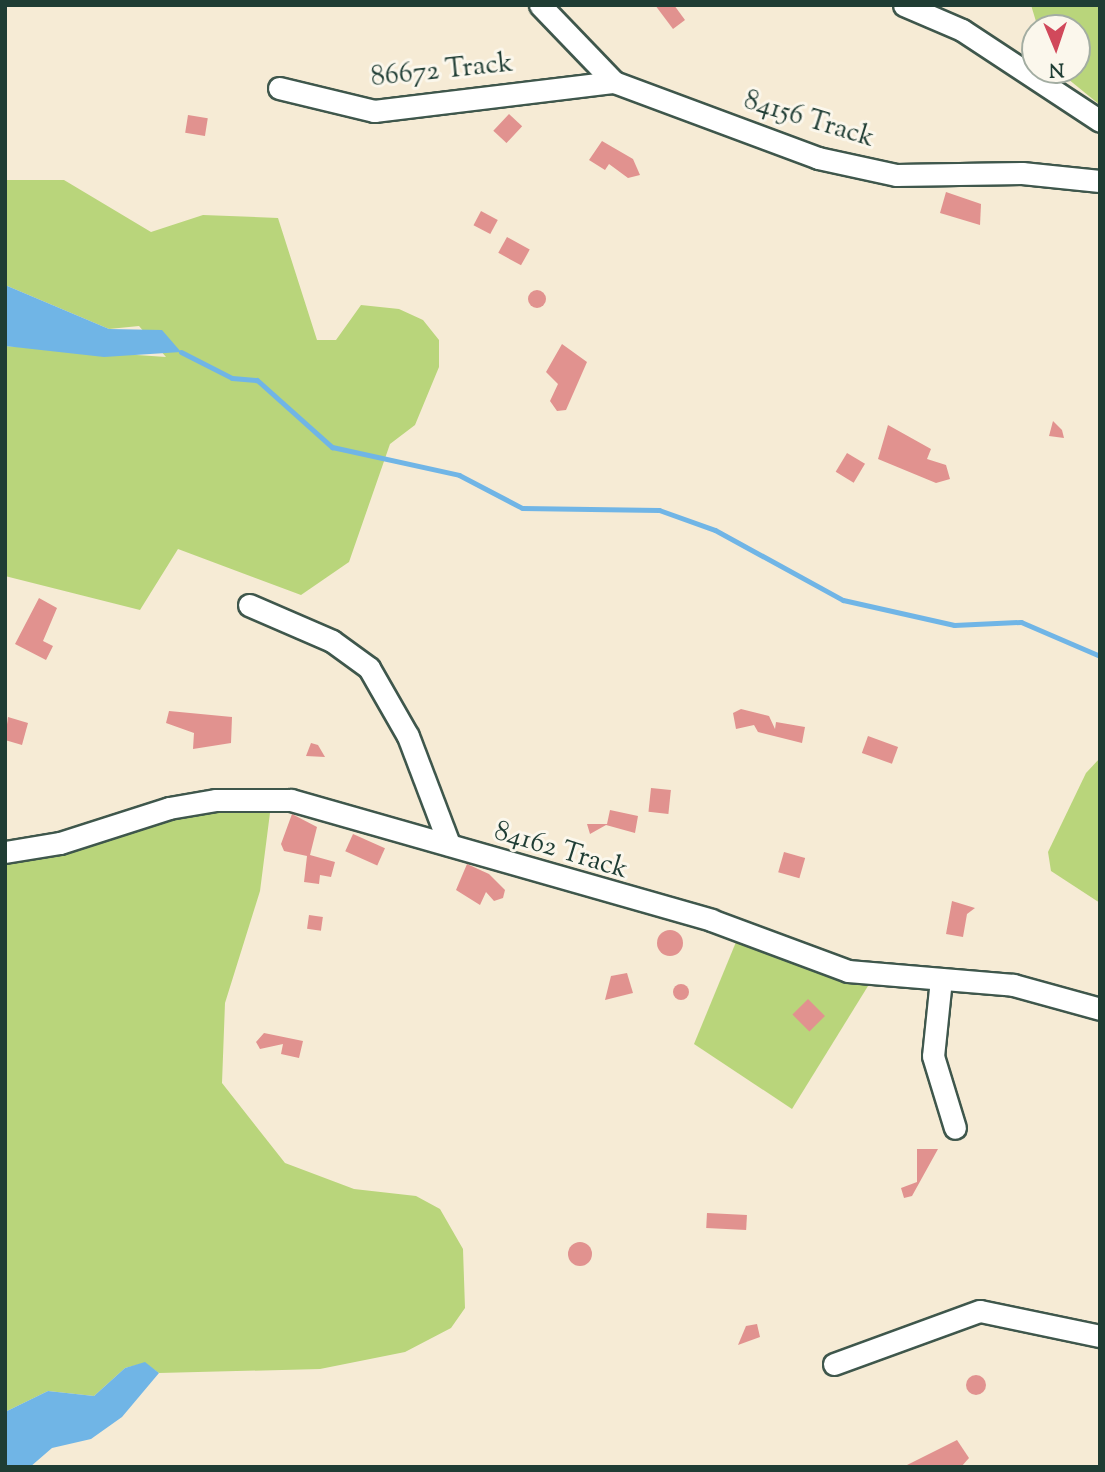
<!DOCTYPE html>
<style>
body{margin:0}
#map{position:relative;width:1105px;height:1472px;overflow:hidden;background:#f6ebd5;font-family:"Sorts Mill Goudy",serif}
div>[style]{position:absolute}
.green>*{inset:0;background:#b9d57b}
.water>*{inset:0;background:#70b5e6}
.stream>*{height:5px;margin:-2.5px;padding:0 2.5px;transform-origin:2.5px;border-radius:2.5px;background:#70b5e6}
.building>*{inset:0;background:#e1928f;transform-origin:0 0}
.round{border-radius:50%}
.roads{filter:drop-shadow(2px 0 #3f574c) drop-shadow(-2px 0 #3f574c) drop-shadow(0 2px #3f574c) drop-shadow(0 -2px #3f574c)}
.minor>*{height:21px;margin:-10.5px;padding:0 10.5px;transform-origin:10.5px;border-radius:10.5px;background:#fff}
span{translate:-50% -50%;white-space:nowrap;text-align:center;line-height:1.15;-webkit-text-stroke:6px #fbf7ec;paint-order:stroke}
.street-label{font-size:28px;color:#1f3d34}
.frame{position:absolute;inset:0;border:7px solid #1f3d34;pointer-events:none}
.north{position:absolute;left:1021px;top:14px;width:70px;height:70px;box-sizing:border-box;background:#fbf7ec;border:2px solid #a3ada2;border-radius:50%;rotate:178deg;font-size:19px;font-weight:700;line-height:28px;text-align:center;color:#1f3d34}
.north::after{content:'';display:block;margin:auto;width:24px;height:32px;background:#d1495b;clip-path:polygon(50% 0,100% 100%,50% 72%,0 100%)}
</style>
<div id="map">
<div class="green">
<i style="clip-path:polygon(1031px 5px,1100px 5px,1100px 105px,1057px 70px,1077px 70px,1077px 28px,1038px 28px)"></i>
<i style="clip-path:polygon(5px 180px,64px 180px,151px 232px,203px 215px,278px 218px,317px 340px,336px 340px,361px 305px,399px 309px,423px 320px,439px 340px,439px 367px,415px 425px,390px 444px,349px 562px,301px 595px,178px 549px,140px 610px,5px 576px,5px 346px,166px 357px,139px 326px,109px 329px,5px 285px)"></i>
<i style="clip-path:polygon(1100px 758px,1100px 903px,1051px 871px,1048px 852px,1086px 773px)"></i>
<i style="clip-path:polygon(271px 805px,260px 891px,225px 1003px,222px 1083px,285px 1163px,354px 1189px,416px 1196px,440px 1209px,463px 1249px,465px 1308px,451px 1328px,405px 1352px,320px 1369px,159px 1373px,145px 1363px,125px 1368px,94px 1396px,48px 1391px,5px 1412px,5px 862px,175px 815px)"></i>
<i style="clip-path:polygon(736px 942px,868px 986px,792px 1109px,694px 1044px)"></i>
</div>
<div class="water">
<i style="clip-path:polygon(5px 285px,109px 329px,162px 330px,181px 352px,104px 357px,5px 346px)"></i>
<i style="clip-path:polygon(145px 1362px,159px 1373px,122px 1417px,91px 1439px,52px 1448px,30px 1467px,5px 1467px,5px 1412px,48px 1391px,94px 1396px,125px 1368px)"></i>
</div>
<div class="stream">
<i style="left:181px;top:352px;width:57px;rotate:27deg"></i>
<i style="left:232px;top:378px;width:25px;rotate:5deg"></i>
<i style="left:257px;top:380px;width:101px;rotate:41.8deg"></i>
<i style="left:332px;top:447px;width:130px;rotate:12.4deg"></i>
<i style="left:459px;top:475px;width:71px;rotate:27.6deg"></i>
<i style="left:522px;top:508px;width:137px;rotate:0.8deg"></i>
<i style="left:659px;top:510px;width:59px;rotate:19.7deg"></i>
<i style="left:715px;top:530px;width:146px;rotate:28.7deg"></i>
<i style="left:843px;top:600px;width:114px;rotate:12.7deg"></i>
<i style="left:954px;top:625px;width:67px;rotate:-2.6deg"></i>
<i style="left:1021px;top:622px;width:86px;rotate:23.3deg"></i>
</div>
<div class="building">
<i style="clip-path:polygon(655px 5px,674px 5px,685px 20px,673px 29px)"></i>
<i style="left:509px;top:114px;width:18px;height:23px;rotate:43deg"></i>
<i style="left:188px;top:115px;width:20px;height:18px;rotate:9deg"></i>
<i style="clip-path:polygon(602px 141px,633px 159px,640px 175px,628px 178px,609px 164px,605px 170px,589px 160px)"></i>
<i style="clip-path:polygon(946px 192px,981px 204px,980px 225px,940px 213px)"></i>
<i style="left:481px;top:211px;width:19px;height:16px;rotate:28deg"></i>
<i style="left:507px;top:237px;width:26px;height:18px;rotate:29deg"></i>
<i class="round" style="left:528px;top:290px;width:18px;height:18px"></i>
<i style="clip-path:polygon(562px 344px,587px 362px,566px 410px,557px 411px,550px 401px,558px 384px,546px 372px)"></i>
<i style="clip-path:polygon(1053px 421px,1062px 430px,1064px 438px,1049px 436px)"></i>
<i style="clip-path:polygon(888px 425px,931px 449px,927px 459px,946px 465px,950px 479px,936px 483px,878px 459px)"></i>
<i style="left:847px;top:453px;width:21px;height:22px;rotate:31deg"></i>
<i style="clip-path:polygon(39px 598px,57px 608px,43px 641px,53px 646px,46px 660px,15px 644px)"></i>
<i style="clip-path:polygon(741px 709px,769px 716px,775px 729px,776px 722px,805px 727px,802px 743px,758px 732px,754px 725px,736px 729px,733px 713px)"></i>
<i style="clip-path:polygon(169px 711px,232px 717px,231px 743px,193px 749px,194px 733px,166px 723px)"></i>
<i style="clip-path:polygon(8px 717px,28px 723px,22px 745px,5px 740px)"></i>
<i style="left:868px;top:736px;width:32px;height:18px;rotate:20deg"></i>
<i style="clip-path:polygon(311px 743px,318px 745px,325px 757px,306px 756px)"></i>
<i style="left:651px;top:788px;width:20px;height:24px;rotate:6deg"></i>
<i style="clip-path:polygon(610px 810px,638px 816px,635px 833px,606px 825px,590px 834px,587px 824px,607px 824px)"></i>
<i style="clip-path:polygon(292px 814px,317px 827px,310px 855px,335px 862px,331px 877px,320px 875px,319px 884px,304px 882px,307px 856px,284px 851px,281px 844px)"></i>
<i style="left:353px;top:834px;width:35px;height:19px;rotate:24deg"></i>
<i style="left:784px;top:852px;width:22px;height:21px;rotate:16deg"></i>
<i style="clip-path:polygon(467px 864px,489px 874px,505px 890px,503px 898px,494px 901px,486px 892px,480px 905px,456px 890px)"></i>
<i style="clip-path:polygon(952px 901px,975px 908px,967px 914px,963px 937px,946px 934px)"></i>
<i style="left:309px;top:915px;width:14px;height:14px;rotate:8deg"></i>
<i class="round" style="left:657px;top:930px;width:26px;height:26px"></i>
<i style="clip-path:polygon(627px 973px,633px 993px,605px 1000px,611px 976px)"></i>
<i class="round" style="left:673px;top:984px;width:16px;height:16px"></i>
<i style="left:808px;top:999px;width:24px;height:22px;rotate:45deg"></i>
<i style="clip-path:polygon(264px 1033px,303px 1041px,299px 1058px,281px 1054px,283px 1044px,260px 1049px,256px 1042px)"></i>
<i style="clip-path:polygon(917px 1149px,938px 1149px,912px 1196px,904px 1198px,901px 1188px,917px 1182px)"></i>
<i style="left:707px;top:1213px;width:40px;height:15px;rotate:3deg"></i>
<i class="round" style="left:568px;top:1242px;width:24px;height:24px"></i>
<i style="clip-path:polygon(757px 1324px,760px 1337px,738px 1345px,746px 1326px)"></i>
<i class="round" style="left:966px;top:1375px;width:20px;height:20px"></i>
<i style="clip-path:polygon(957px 1440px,969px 1458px,961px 1467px,903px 1467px)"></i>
</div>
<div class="roads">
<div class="minor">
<i style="left:540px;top:5px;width:107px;rotate:46.1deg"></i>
<i style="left:614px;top:82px;width:218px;rotate:20.4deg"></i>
<i style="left:818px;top:158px;width:80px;rotate:12.3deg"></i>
<i style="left:896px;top:175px;width:126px;rotate:-0.9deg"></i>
<i style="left:1022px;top:173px;width:78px;rotate:5.9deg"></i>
<i style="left:904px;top:5px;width:63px;rotate:23.3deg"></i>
<i style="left:962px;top:30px;width:165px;rotate:33.4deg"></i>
<i style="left:279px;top:88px;width:98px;rotate:13.6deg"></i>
<i style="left:374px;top:111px;width:242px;rotate:-6.9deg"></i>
<i style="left:249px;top:605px;width:90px;rotate:23.4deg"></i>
<i style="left:332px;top:641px;width:46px;rotate:36.1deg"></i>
<i style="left:369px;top:668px;width:78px;rotate:60.2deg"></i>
<i style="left:408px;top:736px;width:116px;rotate:69.2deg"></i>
<i style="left:5px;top:852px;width:56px;rotate:-9.3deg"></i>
<i style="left:60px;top:843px;width:114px;rotate:-17.8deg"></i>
<i style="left:169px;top:808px;width:48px;rotate:-9.7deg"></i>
<i style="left:216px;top:800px;width:75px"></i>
<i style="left:291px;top:800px;width:437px;rotate:15.9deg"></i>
<i style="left:711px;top:920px;width:146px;rotate:20.4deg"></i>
<i style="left:848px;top:971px;width:166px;rotate:4.8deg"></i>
<i style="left:1013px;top:985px;width:90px;rotate:15.4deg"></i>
<i style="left:941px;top:979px;width:77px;rotate:95.9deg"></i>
<i style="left:933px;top:1056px;width:75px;rotate:73deg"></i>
<i style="left:834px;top:1364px;width:155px;rotate:-20deg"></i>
<i style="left:980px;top:1311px;width:123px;rotate:11.8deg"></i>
</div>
</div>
<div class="street-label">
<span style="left:442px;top:71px;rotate:-6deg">86672 Track</span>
<span style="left:809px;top:120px;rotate:17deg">84156 Track</span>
<span style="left:561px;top:851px;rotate:17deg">84162 Track</span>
</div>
<div class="frame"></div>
<div class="north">N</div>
</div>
